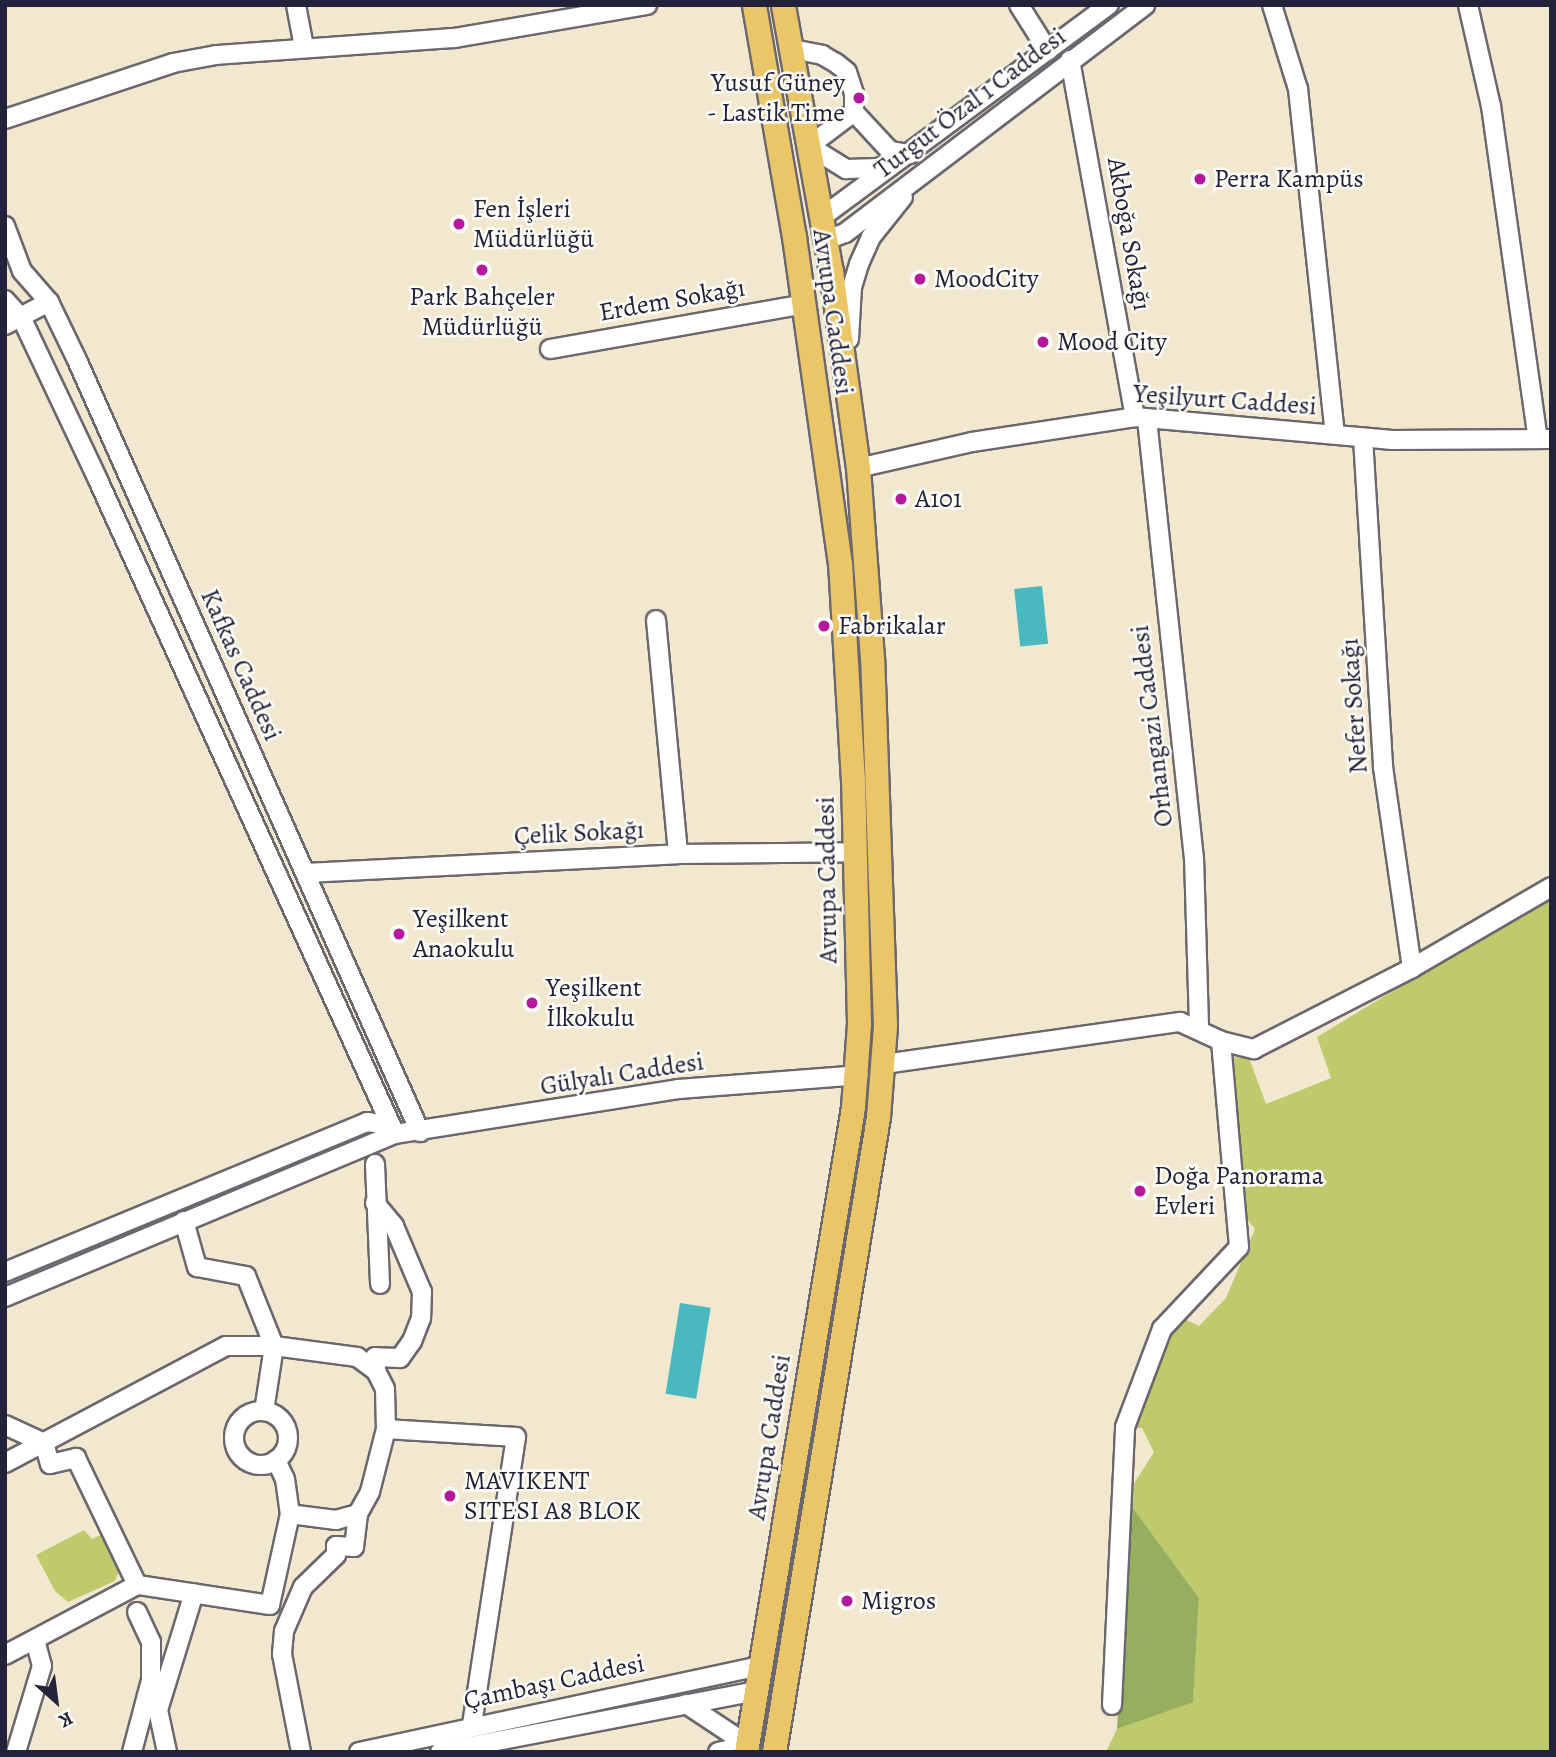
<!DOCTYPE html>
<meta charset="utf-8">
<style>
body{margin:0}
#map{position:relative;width:1556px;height:1757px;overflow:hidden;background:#f2e8cf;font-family:Alegreya,serif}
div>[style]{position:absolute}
.green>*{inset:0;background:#beca6b}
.forest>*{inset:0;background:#96ae5f}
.water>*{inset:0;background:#49b8bf;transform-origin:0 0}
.roads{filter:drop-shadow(2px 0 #6b676f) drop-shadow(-2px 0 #6b676f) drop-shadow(0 2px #6b676f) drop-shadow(0 -2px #6b676f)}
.minor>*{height:18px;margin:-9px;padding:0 9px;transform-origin:9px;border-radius:9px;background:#fff}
.minor>.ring{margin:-9px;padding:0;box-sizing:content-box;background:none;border:18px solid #fff;border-radius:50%}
.major>*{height:23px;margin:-11.5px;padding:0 11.5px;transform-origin:11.5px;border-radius:11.5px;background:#ebc669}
.dots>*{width:19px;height:19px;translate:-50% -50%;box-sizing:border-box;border:4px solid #fdfcf7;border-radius:50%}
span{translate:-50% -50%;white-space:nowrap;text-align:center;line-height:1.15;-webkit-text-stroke:5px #fdfcf7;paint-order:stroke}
.poi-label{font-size:26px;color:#22223b}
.right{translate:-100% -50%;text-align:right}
.left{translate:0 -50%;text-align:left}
.street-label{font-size:26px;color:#22223b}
.frame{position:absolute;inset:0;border:7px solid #22223b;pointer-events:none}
.north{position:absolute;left:21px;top:1666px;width:70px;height:70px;-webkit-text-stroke:5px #fdfcf7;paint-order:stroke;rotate:152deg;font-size:19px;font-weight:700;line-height:28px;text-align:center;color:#22223b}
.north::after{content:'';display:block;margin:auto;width:24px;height:32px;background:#22223b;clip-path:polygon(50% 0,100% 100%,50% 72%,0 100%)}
</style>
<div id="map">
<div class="green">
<i style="clip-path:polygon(1551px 895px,1551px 1752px,1106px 1752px,1117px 1729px,1193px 1701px,1199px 1598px,1130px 1504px,1135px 1482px,1154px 1452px,1142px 1428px,1130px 1428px,1180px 1317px,1199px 1326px,1226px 1298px,1255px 1229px,1241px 1212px,1227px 1057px,1249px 1058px,1266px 1104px,1331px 1078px,1317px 1037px)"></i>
<i style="clip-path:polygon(84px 1530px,92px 1539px,109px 1531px,122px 1563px,115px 1581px,68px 1602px,55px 1591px,36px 1555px)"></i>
</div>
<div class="forest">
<i style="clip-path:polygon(1130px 1504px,1199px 1598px,1193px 1702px,1117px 1729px)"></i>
</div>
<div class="water">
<i style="left:1042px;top:586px;width:58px;height:28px;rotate:84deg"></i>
<i style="left:680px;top:1303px;width:31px;height:92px;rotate:9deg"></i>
</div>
<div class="roads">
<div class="minor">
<i style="left:296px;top:5px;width:43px;rotate:79.2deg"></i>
<i style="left:1019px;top:5px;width:54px;rotate:57.8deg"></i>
<i style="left:1272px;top:5px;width:88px;rotate:72.8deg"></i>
<i style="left:1298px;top:89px;width:347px;rotate:83.9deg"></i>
<i style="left:1468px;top:5px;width:104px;rotate:77.2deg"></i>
<i style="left:1491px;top:106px;width:336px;rotate:82deg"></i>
<i style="left:792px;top:49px;width:31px;rotate:11deg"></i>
<i style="left:822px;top:55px;width:16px;rotate:30deg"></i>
<i style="left:836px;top:63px;width:14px;rotate:39deg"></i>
<i style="left:847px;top:72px;width:23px;rotate:72deg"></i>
<i style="left:854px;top:94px;width:18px;rotate:90deg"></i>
<i style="left:854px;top:112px;width:56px;rotate:142.9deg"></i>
<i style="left:809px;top:146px;width:44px;rotate:31.9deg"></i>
<i style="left:846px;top:169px;width:32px;rotate:-2deg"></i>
<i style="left:878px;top:168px;width:14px;rotate:-21deg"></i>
<i style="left:1070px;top:60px;width:363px;rotate:79.7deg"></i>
<i style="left:854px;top:112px;width:53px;rotate:47.3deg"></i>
<i style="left:890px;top:151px;width:20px;rotate:9deg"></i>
<i style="left:5px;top:119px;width:177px;rotate:-18.4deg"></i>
<i style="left:173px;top:63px;width:44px;rotate:-10.5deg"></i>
<i style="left:216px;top:55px;width:239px;rotate:-4.1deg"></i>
<i style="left:454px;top:38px;width:196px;rotate:-9.7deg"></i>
<i style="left:822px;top:217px;width:357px;rotate:-36.5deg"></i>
<i style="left:5px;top:226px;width:48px;rotate:69.3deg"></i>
<i style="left:22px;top:271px;width:41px;rotate:48.9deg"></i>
<i style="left:49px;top:302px;width:64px;rotate:64.2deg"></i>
<i style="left:77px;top:360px;width:845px;rotate:66.04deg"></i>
<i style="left:826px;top:240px;width:20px;rotate:-20deg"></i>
<i style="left:845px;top:233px;width:377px;rotate:-37.2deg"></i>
<i style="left:5px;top:300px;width:25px;rotate:48deg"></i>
<i style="left:22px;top:319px;width:178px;rotate:64.7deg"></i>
<i style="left:98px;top:480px;width:718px;rotate:65.58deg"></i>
<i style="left:5px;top:325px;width:50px;rotate:-27.6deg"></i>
<i style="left:849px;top:339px;width:52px;rotate:-86.7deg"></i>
<i style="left:852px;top:287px;width:24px;rotate:-73deg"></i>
<i style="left:859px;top:264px;width:30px;rotate:-66deg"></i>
<i style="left:871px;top:237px;width:51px;rotate:-51.3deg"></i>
<i style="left:550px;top:349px;width:258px;rotate:-10deg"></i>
<i style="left:1147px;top:419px;width:441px;rotate:83.9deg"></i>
<i style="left:1194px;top:857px;width:170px;rotate:88.3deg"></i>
<i style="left:1363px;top:438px;width:330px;rotate:86.5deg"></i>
<i style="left:1383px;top:767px;width:203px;rotate:81.8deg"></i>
<i style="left:858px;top:468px;width:117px;rotate:-12.8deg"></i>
<i style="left:972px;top:442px;width:165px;rotate:-8.7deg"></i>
<i style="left:1135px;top:417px;width:258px;rotate:5.1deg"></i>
<i style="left:1392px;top:440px;width:159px;rotate:-0.4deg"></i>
<i style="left:656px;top:620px;width:235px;rotate:84.6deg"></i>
<i style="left:306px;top:873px;width:372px;rotate:-2.9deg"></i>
<i style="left:678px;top:854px;width:177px;rotate:-0.6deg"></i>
<i style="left:884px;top:1064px;width:299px;rotate:-8.1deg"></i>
<i style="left:1180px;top:1022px;width:45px;rotate:24.9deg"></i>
<i style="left:1221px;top:1041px;width:34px;rotate:14deg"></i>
<i style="left:1254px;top:1049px;width:178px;rotate:-27.1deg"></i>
<i style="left:1412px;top:968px;width:161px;rotate:-30.2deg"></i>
<i style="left:375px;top:1164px;width:120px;rotate:87.6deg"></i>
<i style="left:375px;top:1203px;width:30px;rotate:50deg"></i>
<i style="left:394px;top:1226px;width:72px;rotate:67deg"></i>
<i style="left:422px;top:1292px;width:26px;rotate:92deg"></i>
<i style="left:421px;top:1318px;width:25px;rotate:111deg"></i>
<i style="left:412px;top:1341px;width:21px;rotate:125deg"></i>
<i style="left:400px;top:1358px;width:25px;rotate:-178deg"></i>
<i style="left:375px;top:1357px;width:14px;rotate:86deg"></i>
<i style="left:184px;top:1221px;width:48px;rotate:74.2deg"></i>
<i style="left:197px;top:1267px;width:50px;rotate:10.4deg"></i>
<i style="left:246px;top:1276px;width:75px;rotate:68.2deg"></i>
<i style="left:274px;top:1346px;width:66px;rotate:98.7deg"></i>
<i style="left:5px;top:1272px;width:392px;rotate:-22.5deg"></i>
<i style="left:367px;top:1122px;width:14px;rotate:8deg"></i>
<i style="left:381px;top:1124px;width:17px;rotate:36deg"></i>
<i style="left:5px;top:1297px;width:423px;rotate:-22.7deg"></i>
<i style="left:395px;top:1134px;width:287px;rotate:-9deg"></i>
<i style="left:678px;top:1089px;width:181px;rotate:-4.4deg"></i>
<i class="ring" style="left:234px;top:1411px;width:36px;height:36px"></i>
<i style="left:5px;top:1425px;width:43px;rotate:24.8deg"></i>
<i style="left:44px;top:1443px;width:22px;rotate:74deg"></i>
<i style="left:50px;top:1464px;width:27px;rotate:-13deg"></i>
<i style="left:76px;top:1458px;width:141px;rotate:64.3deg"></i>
<i style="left:386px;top:1429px;width:130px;rotate:3.5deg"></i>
<i style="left:516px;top:1437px;width:292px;rotate:98.7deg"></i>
<i style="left:276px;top:1460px;width:21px;rotate:65deg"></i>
<i style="left:285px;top:1479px;width:35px;rotate:82deg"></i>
<i style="left:5px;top:1463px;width:250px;rotate:-27.9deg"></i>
<i style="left:226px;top:1346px;width:48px"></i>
<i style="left:274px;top:1346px;width:84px;rotate:7.5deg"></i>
<i style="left:357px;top:1357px;width:24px;rotate:36deg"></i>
<i style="left:376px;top:1371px;width:20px;rotate:63deg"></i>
<i style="left:385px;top:1389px;width:40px;rotate:88.6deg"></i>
<i style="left:386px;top:1429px;width:65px;rotate:104.3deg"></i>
<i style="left:370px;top:1492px;width:25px;rotate:119deg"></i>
<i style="left:358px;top:1514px;width:23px;rotate:165deg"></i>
<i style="left:336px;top:1520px;width:46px;rotate:-172.6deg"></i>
<i style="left:290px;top:1514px;width:93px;rotate:102.4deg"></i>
<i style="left:270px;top:1605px;width:134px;rotate:-171.4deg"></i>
<i style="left:137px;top:1585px;width:149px;rotate:152.1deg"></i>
<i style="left:686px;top:1704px;width:74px;rotate:33.5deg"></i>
<i style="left:1112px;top:1705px;width:278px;rotate:-87.3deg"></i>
<i style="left:1125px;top:1427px;width:105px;rotate:-69.3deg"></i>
<i style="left:1162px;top:1329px;width:112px;rotate:-46.8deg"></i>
<i style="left:1239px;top:1247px;width:207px;rotate:-95deg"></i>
<i style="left:16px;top:1752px;width:90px;rotate:-73.2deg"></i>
<i style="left:42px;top:1666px;width:27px;rotate:-105deg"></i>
<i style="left:132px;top:1752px;width:74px;rotate:-75.2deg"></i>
<i style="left:151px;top:1680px;width:38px;rotate:-90deg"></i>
<i style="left:151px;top:1642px;width:33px;rotate:-115deg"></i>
<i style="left:167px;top:1752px;width:43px;rotate:-102.1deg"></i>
<i style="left:158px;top:1710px;width:122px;rotate:-72.9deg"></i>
<i style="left:301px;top:1752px;width:100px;rotate:-101deg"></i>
<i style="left:282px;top:1654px;width:23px;rotate:-85deg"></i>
<i style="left:284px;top:1631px;width:48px;rotate:-66.6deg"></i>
<i style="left:303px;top:1587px;width:46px;rotate:-44.1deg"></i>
<i style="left:336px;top:1555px;width:9px;rotate:-90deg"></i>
<i style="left:336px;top:1546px;width:18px;rotate:3deg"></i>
<i style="left:354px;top:1547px;width:33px;rotate:-83deg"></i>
<i style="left:359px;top:1752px;width:410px;rotate:-12.1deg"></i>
<i style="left:440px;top:1752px;width:323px;rotate:-10.9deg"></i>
<i style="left:718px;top:1752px;width:31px;rotate:-13deg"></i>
</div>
<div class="major">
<i style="left:746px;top:1752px;width:654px;rotate:-80.58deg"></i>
<i style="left:853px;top:1107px;width:84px;rotate:-85.9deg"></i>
<i style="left:859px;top:1023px;width:242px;rotate:-91.4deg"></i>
<i style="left:853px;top:781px;width:217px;rotate:-93.4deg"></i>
<i style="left:840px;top:564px;width:330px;rotate:-98deg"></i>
<i style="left:794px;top:237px;width:235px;rotate:-99.8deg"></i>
<i style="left:774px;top:1752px;width:643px;rotate:-80.7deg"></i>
<i style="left:878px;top:1117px;width:92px;rotate:-85.6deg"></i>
<i style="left:885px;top:1025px;width:367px;rotate:-92deg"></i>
<i style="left:872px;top:658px;width:191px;rotate:-94.2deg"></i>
<i style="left:858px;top:468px;width:198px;rotate:-97.8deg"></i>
<i style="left:831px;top:272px;width:271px;rotate:-100.2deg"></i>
</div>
</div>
<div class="dots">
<i style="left:859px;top:98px;background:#b5179e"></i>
<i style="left:1200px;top:179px;background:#b5179e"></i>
<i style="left:459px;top:224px;background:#b5179e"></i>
<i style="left:482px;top:270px;background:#b5179e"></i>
<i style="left:920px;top:279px;background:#b5179e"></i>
<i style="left:1043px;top:342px;background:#b5179e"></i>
<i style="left:901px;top:499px;background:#b5179e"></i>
<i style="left:824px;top:626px;background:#b5179e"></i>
<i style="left:399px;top:934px;background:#b5179e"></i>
<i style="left:532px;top:1003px;background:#b5179e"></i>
<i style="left:1140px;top:1191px;background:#b5179e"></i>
<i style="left:450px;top:1496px;background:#b5179e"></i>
<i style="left:847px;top:1601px;background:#b5179e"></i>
</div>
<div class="poi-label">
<span class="right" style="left:845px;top:98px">Yusuf Güney<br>- Lastik Time</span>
<span class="left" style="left:1214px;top:179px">Perra Kampüs</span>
<span class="left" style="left:473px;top:224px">Fen İşleri<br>Müdürlüğü</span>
<span class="left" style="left:934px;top:279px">MoodCity</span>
<span style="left:482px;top:312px">Park Bahçeler<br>Müdürlüğü</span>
<span class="left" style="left:1057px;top:342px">Mood City</span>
<span class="left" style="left:915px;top:499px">A101</span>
<span class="left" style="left:838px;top:626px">Fabrikalar</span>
<span class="left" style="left:413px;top:934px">Yeşilkent<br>Anaokulu</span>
<span class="left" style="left:546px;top:1003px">Yeşilkent<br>İlkokulu</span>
<span class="left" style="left:1154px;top:1191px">Doğa Panorama<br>Evleri</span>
<span class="left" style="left:464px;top:1496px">MAVIKENT<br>SITESI A8 BLOK</span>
<span class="left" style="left:861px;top:1601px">Migros</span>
</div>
<div class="street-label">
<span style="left:970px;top:103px;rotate:-37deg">Turgut Özal 1 Caddesi</span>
<span style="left:1129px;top:234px;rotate:80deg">Akboğa Sokağı</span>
<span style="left:672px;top:300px;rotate:-10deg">Erdem Sokağı</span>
<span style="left:833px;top:312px;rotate:82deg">Avrupa Caddesi</span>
<span style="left:1225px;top:400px;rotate:4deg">Yeşilyurt Caddesi</span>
<span style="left:241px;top:665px;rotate:66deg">Kafkas Caddesi</span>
<span style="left:1354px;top:706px;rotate:-94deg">Nefer Sokağı</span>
<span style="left:1152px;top:726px;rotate:-97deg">Orhangazi Caddesi</span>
<span style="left:579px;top:833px;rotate:-3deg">Çelik Sokağı</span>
<span style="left:827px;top:880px;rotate:-91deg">Avrupa Caddesi</span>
<span style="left:622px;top:1074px;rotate:-9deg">Gülyalı Caddesi</span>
<span style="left:769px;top:1437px;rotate:-81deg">Avrupa Caddesi</span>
<span style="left:554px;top:1682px;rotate:-12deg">Çambaşı Caddesi</span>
</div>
<div class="frame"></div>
<div class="north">K</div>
</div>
